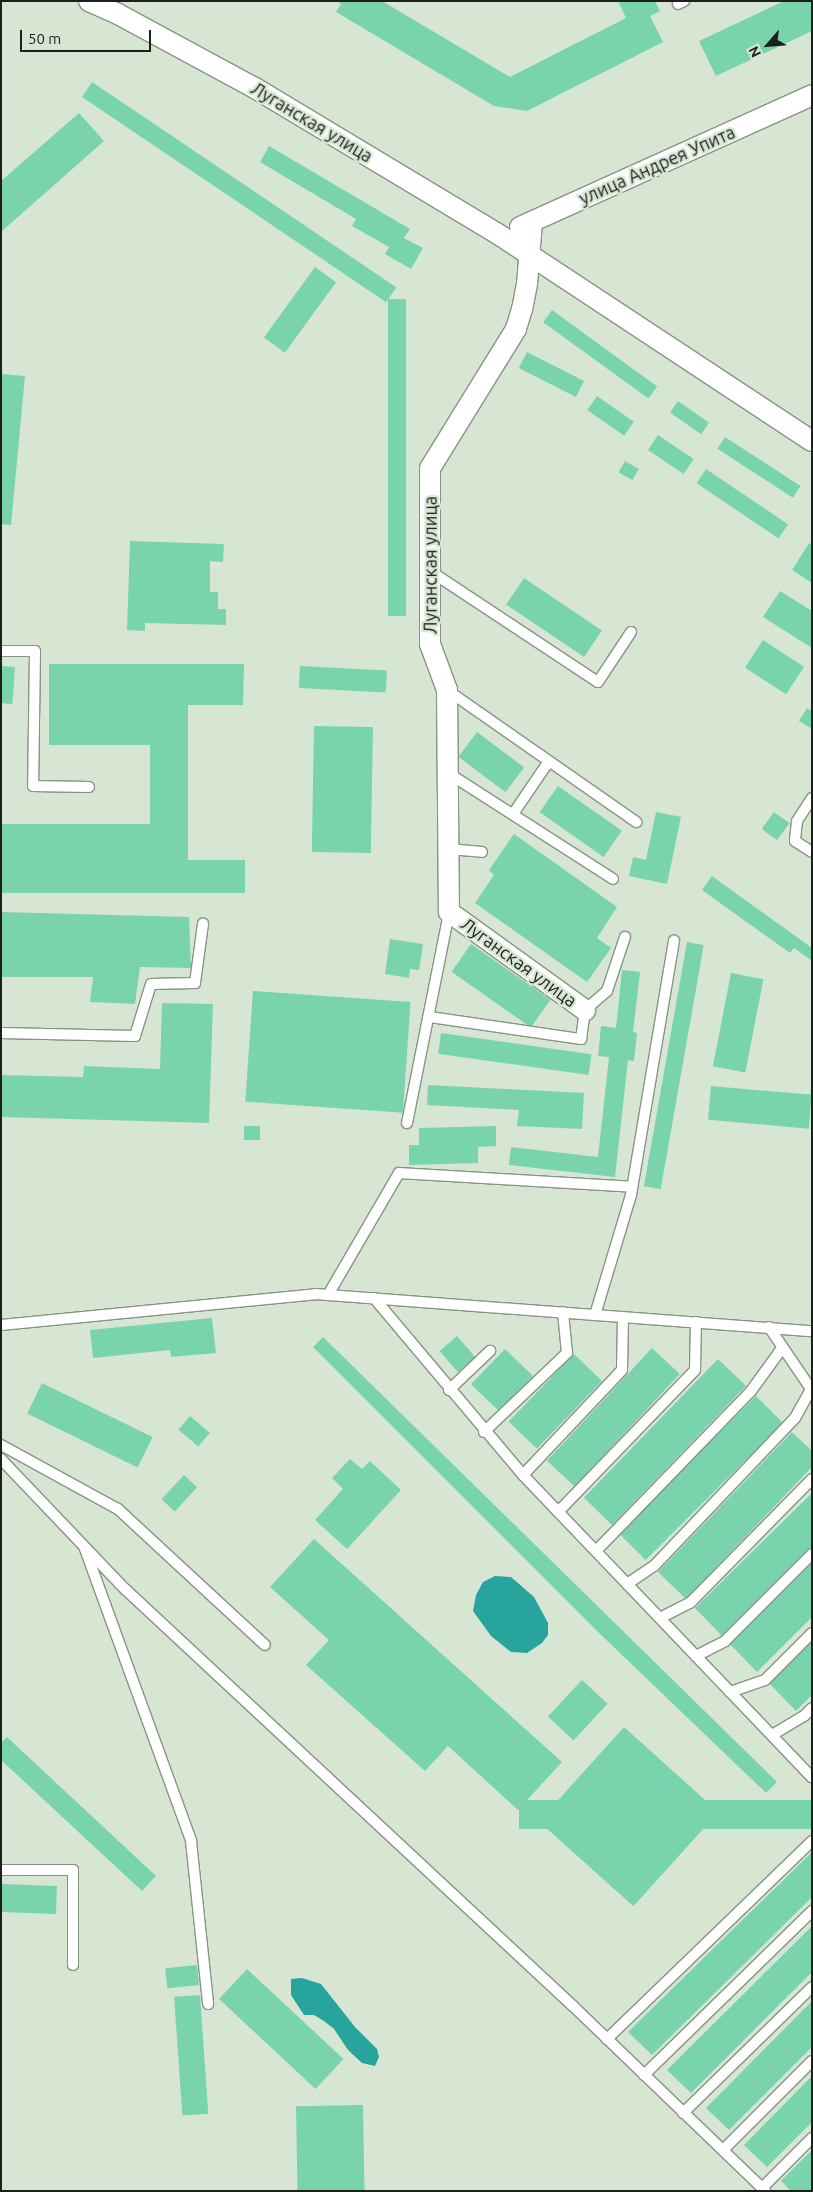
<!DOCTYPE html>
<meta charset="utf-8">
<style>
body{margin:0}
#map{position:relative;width:813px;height:2192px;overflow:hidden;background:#d7e6d3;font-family:Ubuntu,sans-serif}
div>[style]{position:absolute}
.water>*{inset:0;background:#26a49d}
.building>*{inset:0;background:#79d4ad;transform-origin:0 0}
.roads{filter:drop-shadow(1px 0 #879484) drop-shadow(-1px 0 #879484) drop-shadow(0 1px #879484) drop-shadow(0 -1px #879484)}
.service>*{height:10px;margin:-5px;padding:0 5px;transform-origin:5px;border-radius:5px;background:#fff}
.minor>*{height:20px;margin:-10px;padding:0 10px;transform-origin:10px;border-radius:10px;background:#fff}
span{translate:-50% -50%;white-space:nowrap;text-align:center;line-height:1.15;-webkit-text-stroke:4.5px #d7e6d3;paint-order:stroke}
.street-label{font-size:18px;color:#1b211a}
.frame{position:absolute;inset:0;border:2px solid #1b211a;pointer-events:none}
.north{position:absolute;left:743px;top:20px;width:50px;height:50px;-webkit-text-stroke:4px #d7e6d3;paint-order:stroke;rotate:243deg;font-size:14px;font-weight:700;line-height:20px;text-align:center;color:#1b211a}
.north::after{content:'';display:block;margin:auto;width:18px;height:22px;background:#1b211a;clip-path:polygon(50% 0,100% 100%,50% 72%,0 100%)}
.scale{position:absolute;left:20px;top:30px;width:131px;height:22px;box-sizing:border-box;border:2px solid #1b211a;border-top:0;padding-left:6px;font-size:15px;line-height:18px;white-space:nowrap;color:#1b211a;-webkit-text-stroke:4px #d7e6d3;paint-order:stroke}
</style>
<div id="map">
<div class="water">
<i style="clip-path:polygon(495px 1576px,511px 1577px,534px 1597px,548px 1623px,548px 1635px,542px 1643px,527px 1653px,511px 1652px,491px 1636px,473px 1611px,476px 1595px,483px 1582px)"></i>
<i style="clip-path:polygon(302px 1978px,321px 1984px,355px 2027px,377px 2049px,379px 2057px,375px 2066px,362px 2063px,348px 2050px,334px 2029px,324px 2021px,314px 2015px,304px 2015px,291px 1995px,291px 1979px)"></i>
</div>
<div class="building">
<i style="clip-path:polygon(337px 1px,382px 1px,510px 77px,626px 18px,618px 1px,655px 1px,660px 11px,650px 16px,663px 42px,527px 111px,494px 106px,336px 12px,341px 4px)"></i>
<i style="clip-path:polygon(784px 1px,812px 1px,812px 31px,716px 76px,699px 41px)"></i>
<i style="left:92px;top:82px;width:367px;height:18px;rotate:34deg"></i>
<i style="clip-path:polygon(79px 113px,104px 141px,1px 232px,1px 181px)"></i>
<i style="clip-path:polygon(269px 146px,410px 229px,404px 238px,423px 248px,411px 269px,385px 254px,389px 247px,352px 226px,356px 219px,260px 162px)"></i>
<i style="left:315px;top:267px;width:26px;height:87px;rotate:36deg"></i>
<i style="left:388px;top:299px;width:18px;height:317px"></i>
<i style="left:552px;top:310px;width:130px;height:15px;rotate:36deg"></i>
<i style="left:527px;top:352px;width:64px;height:18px;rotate:27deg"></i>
<i style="clip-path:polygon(1px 374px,25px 376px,11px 525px,1px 524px)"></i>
<i style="left:597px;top:396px;width:45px;height:17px;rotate:35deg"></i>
<i style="left:678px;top:401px;width:38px;height:14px;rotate:35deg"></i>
<i style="left:658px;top:435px;width:43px;height:18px;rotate:34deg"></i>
<i style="left:725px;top:437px;width:90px;height:14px;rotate:33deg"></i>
<i style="left:625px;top:461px;width:16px;height:13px;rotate:30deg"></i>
<i style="left:706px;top:469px;width:99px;height:17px;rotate:34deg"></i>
<i style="clip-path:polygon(130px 541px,224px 544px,223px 562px,210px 561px,210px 592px,218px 592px,218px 609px,226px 609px,226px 625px,145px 623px,145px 631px,127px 630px)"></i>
<i style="clip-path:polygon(809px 543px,812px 545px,812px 583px,792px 570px)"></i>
<i style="left:524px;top:578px;width:94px;height:32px;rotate:34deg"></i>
<i style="clip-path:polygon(780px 591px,812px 611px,812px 648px,763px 617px)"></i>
<i style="left:763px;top:640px;width:49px;height:33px;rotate:33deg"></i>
<i style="clip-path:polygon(49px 664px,244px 664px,243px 705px,188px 705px,188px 860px,245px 860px,245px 893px,1px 893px,1px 824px,150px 824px,150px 745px,49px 745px)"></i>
<i style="left:1px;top:666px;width:14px;height:37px;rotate:4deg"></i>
<i style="left:300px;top:666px;width:87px;height:22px;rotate:3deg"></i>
<i style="clip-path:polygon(807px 708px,812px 711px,812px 729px,799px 721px)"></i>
<i style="left:314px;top:726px;width:59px;height:126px;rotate:1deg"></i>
<i style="left:477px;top:732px;width:59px;height:31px;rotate:37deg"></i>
<i style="left:558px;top:786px;width:78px;height:32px;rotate:35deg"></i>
<i style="clip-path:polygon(656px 812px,681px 817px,667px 884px,629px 876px,633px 857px,646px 860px)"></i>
<i style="left:774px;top:812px;width:19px;height:21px;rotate:36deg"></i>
<i style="clip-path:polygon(514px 834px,617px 907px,597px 938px,611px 948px,587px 982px,475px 903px,494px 875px,489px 870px)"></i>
<i style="clip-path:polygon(712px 876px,812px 948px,812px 961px,794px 948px,790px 953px,702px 890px)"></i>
<i style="clip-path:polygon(1px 912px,189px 917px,191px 968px,140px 967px,135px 1004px,90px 1002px,93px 977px,1px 977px)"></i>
<i style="clip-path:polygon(390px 939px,423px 944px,419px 970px,410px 969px,409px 978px,385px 974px)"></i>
<i style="left:687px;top:942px;width:17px;height:248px;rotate:10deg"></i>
<i style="left:471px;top:944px;width:97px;height:34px;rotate:35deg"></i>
<i style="clip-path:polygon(622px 970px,640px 972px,633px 1032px,637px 1033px,634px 1061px,628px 1060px,615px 1177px,509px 1165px,511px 1147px,598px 1157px,609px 1057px,598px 1056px,601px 1026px,616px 1028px)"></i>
<i style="left:731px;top:973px;width:33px;height:95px;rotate:11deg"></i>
<i style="left:253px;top:991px;width:158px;height:111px;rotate:4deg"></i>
<i style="clip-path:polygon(162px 1003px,213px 1004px,209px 1123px,1px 1117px,1px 1075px,83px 1077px,84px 1066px,160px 1069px)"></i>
<i style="left:441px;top:1033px;width:152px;height:21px;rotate:8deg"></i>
<i style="clip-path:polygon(428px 1085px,584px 1093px,582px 1129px,517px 1126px,519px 1110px,427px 1105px)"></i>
<i style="left:711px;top:1086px;width:101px;height:34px;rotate:5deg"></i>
<i style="left:244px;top:1126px;width:16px;height:14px"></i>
<i style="clip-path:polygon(496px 1126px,496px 1146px,478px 1147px,478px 1163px,409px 1165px,409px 1145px,419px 1145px,419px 1128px)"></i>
<i style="clip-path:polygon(212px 1318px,216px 1353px,171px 1357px,170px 1350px,93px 1358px,90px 1330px)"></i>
<i style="left:457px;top:1336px;width:28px;height:23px;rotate:49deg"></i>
<i style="clip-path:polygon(323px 1337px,777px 1782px,766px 1793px,598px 1632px,313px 1347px)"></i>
<i style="left:652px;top:1348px;width:38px;height:154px;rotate:43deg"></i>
<i style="left:505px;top:1349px;width:39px;height:49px;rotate:44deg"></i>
<i style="left:574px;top:1354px;width:39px;height:94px;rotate:44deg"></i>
<i style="left:718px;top:1359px;width:39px;height:193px;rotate:44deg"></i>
<i style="left:42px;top:1383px;width:123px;height:34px;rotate:26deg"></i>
<i style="left:756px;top:1396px;width:38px;height:194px;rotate:45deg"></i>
<i style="left:190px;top:1416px;width:26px;height:18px;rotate:40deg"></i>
<i style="clip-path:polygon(792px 1432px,812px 1451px,812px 1467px,686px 1599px,658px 1572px)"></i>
<i style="clip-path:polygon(350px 1459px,362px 1469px,370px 1461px,401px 1490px,347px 1549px,315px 1520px,343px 1489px,332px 1478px)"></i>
<i style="left:184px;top:1475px;width:18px;height:33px;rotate:43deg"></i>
<i style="clip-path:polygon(812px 1493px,812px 1547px,722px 1636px,695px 1608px)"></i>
<i style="clip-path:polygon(314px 1539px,562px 1762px,518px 1810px,448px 1746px,425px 1771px,306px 1665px,329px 1640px,270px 1587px)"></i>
<i style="clip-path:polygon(812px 1563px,812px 1617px,757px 1672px,730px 1644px)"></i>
<i style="clip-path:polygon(812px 1641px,812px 1695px,796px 1711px,769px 1683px)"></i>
<i style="left:582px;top:1680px;width:35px;height:50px;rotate:43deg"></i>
<i style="left:624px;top:1727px;width:127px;height:127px;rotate:42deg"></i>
<i style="clip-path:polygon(7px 1737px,156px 1876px,142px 1891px,1px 1760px,1px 1743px)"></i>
<i style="left:812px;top:1800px;width:29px;height:293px;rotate:90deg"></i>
<i style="clip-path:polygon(812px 1852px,812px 1897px,652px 2055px,628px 2032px)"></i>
<i style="left:1px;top:1884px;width:56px;height:28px;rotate:2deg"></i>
<i style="clip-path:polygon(812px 1926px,812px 1972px,691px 2093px,667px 2070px)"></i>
<i style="left:197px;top:1965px;width:20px;height:32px;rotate:84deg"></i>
<i style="left:247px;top:1969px;width:132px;height:41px;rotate:43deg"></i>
<i style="left:200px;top:1995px;width:119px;height:26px;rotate:86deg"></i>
<i style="clip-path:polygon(812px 2001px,812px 2047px,729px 2130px,706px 2108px)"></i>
<i style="clip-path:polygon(812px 2076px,812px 2122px,767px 2167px,744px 2145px)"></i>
<i style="left:363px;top:2105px;width:86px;height:67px;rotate:89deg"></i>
<i style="clip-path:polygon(812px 2150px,812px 2191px,791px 2191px,781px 2181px)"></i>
</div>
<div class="roads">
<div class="service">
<i style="left:678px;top:4px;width:7px;rotate:-27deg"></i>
<i style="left:430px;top:571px;width:201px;rotate:33.5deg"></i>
<i style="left:598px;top:682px;width:60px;rotate:-56.6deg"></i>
<i style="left:1px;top:651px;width:34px"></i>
<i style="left:35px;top:651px;width:135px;rotate:90.8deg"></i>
<i style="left:33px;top:786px;width:56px;rotate:1deg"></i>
<i style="left:447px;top:690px;width:231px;rotate:34.9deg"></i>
<i style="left:448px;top:773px;width:196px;rotate:32.7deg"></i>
<i style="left:812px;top:798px;width:27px;rotate:123deg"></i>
<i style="left:797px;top:821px;width:20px;rotate:96deg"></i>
<i style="left:795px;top:841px;width:20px;rotate:33deg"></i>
<i style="left:513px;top:814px;width:64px;rotate:-55.8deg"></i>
<i style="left:449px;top:849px;width:33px;rotate:5deg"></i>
<i style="left:430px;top:1017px;width:153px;rotate:8.3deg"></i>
<i style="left:581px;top:1039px;width:29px;rotate:-82deg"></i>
<i style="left:585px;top:1010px;width:29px;rotate:-41deg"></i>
<i style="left:607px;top:991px;width:57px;rotate:-71.6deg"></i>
<i style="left:1px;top:1033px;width:134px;rotate:1.3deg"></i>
<i style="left:135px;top:1036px;width:54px;rotate:-72.9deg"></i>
<i style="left:151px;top:984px;width:44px;rotate:-1.3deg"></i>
<i style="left:195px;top:983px;width:60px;rotate:-82.3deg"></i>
<i style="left:407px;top:1123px;width:215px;rotate:-78.7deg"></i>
<i style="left:328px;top:1295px;width:141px;rotate:-59.8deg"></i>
<i style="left:399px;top:1173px;width:233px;rotate:3.4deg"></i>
<i style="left:374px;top:1298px;width:231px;rotate:49.9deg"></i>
<i style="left:523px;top:1475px;width:418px;rotate:46.3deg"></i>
<i style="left:595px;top:1315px;width:125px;rotate:-73.3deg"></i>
<i style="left:631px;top:1195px;width:258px;rotate:-80.4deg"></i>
<i style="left:1px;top:1325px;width:316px;rotate:-5.6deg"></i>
<i style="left:315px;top:1294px;width:498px;rotate:4.3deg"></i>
<i style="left:449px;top:1390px;width:57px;rotate:-43.6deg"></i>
<i style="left:484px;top:1432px;width:115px;rotate:-43.6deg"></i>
<i style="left:567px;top:1353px;width:41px;rotate:-95.6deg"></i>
<i style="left:1px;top:1445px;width:133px;rotate:28.7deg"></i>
<i style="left:118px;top:1509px;width:200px;rotate:42.8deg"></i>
<i style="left:1px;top:1459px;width:180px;rotate:46.4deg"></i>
<i style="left:125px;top:1589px;width:612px;rotate:42.95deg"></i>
<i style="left:573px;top:2006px;width:267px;rotate:43.9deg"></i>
<i style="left:523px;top:1475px;width:144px;rotate:-46.7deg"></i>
<i style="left:622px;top:1370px;width:53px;rotate:-88.9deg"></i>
<i style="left:558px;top:1512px;width:197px;rotate:-46deg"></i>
<i style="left:695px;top:1370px;width:48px;rotate:-88.8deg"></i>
<i style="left:85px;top:1549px;width:311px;rotate:70deg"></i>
<i style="left:191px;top:1841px;width:164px;rotate:84deg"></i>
<i style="left:596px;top:1551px;width:223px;rotate:-45.9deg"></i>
<i style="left:751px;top:1391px;width:54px;rotate:-54deg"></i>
<i style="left:627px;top:1584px;width:32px;rotate:-34deg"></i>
<i style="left:654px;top:1566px;width:204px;rotate:-46.4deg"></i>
<i style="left:795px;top:1418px;width:33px;rotate:-61deg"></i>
<i style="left:811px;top:1389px;width:75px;rotate:-124.1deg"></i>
<i style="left:660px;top:1618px;width:34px;rotate:-27deg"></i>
<i style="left:690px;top:1603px;width:174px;rotate:-45.5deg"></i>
<i style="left:696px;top:1656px;width:33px;rotate:-27deg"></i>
<i style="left:725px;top:1641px;width:123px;rotate:-45deg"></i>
<i style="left:730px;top:1692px;width:37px;rotate:-19deg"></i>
<i style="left:765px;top:1680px;width:66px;rotate:-45deg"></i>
<i style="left:772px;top:1735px;width:37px;rotate:-31deg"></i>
<i style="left:804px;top:1716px;width:11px;rotate:-45deg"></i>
<i style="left:1px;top:1870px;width:72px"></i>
<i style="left:73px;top:1870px;width:95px;rotate:90deg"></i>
<i style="left:607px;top:2039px;width:285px;rotate:-44deg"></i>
<i style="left:644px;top:2075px;width:235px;rotate:-44.3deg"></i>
<i style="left:683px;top:2113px;width:180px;rotate:-44.3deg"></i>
<i style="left:723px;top:2150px;width:126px;rotate:-45deg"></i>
<i style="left:762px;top:2188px;width:71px;rotate:-45deg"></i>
</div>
<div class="minor">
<i style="left:89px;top:1px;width:32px;rotate:24deg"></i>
<i style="left:118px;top:14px;width:156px;rotate:28.4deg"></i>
<i style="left:255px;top:88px;width:287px;rotate:31deg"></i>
<i style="left:501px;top:236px;width:372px;rotate:33.4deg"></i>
<i style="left:532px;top:222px;width:62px;rotate:94.6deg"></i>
<i style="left:527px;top:284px;width:25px;rotate:101deg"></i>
<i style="left:522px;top:309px;width:21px;rotate:107deg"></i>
<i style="left:516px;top:329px;width:163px;rotate:121.7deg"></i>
<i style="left:430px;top:468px;width:176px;rotate:90deg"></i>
<i style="left:430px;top:644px;width:49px;rotate:69.7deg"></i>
<i style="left:447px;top:690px;width:222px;rotate:89.5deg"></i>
<i style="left:449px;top:912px;width:168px;rotate:35.8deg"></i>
<i style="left:520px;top:227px;width:320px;rotate:-24.3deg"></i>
</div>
</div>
<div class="street-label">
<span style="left:312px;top:122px;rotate:31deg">Луганская улица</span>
<span style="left:657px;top:165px;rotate:-24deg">улица Андрея Упита</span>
<span style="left:430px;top:565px;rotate:-90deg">Луганская улица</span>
<span style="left:519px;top:962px;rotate:36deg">Луганская улица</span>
</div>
<div class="frame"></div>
<div class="north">N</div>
<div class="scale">50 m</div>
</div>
